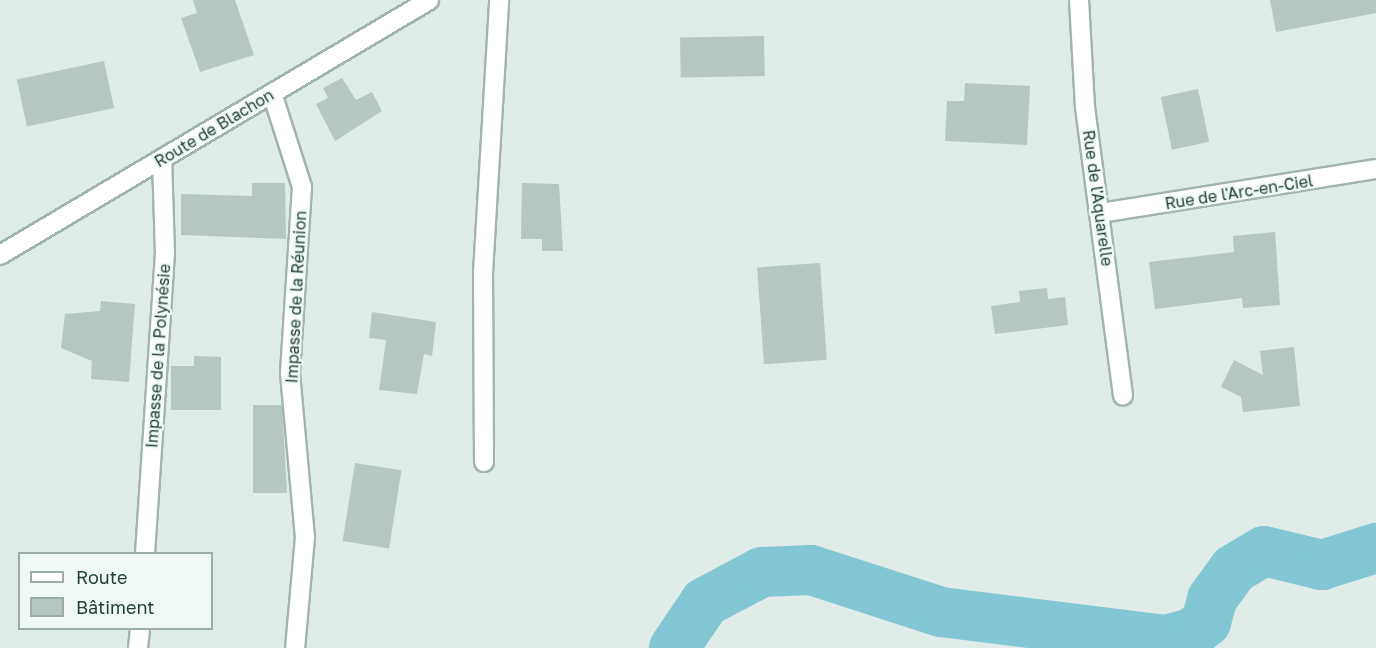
<!DOCTYPE html>
<meta charset="utf-8">
<style>
body{margin:0}
#map{position:relative;width:1376px;height:648px;overflow:hidden;background:#dfece7;font-family:"Golos Text",sans-serif}
div>[style]{position:absolute}
.river>*{height:50px;margin:-25px;padding:0 25px;transform-origin:25px;border-radius:25px;background:#83c7d5}
.building>*{inset:0;background:#b5c7c0;transform-origin:0 0}
.roads{filter:drop-shadow(2px 0 #a2b4ae) drop-shadow(-2px 0 #a2b4ae) drop-shadow(0 2px #a2b4ae) drop-shadow(0 -2px #a2b4ae)}
.street>*{height:18px;margin:-9px;padding:0 9px;transform-origin:9px;border-radius:9px;background:#fff}
.secondary>*{height:18px;margin:-9px;padding:0 9px;transform-origin:9px;border-radius:9px;background:#fff}
span{translate:-50% -50%;white-space:nowrap;text-align:center;line-height:1.15;-webkit-text-stroke:4.5px #f0f8f4;paint-order:stroke}
.street-label{font-size:16px;color:#1f3d36}
.legend{position:absolute;left:18px;top:552px;width:195px;height:78px;box-sizing:border-box;background:#f0f8f4;border:2px solid #9cada8;margin:0;padding:8px 10px;list-style:none;font-size:18px;color:#1f3d36}
.legend li{display:flex;align-items:center;gap:12px;height:30px}
.legend b{width:30px;border:2px solid #9cada8}
</style>
<div id="map">
<div class="river">
<i style="left:674px;top:648px;width:55px;rotate:-56deg"></i>
<i style="left:705px;top:602px;width:64px;rotate:-27.8deg"></i>
<i style="left:762px;top:572px;width:49px;rotate:-2.3deg"></i>
<i style="left:811px;top:570px;width:137px;rotate:17.9deg"></i>
<i style="left:941px;top:612px;width:227px;rotate:7.1deg"></i>
<i style="left:1166px;top:640px;width:27px;rotate:-15deg"></i>
<i style="left:1192px;top:633px;width:18px;rotate:-38deg"></i>
<i style="left:1206px;top:622px;width:24px;rotate:-75deg"></i>
<i style="left:1212px;top:599px;width:37px;rotate:-54deg"></i>
<i style="left:1234px;top:569px;width:35px;rotate:-31deg"></i>
<i style="left:1264px;top:551px;width:60px;rotate:13.6deg"></i>
<i style="left:1322px;top:565px;width:57px;rotate:-17.5deg"></i>
</div>
<div class="building">
<i style="clip-path:polygon(193px 0,235px 0,254px 55px,200px 72px,181px 18px,197px 13px)"></i>
<i style="clip-path:polygon(1270px 0,1376px 0,1376px 13px,1276px 32px)"></i>
<i style="left:764px;top:36px;width:40px;height:84px;rotate:89deg"></i>
<i style="left:104px;top:61px;width:48px;height:89px;rotate:78deg"></i>
<i style="clip-path:polygon(342px 78px,356px 100px,372px 92px,382px 111px,335px 141px,316px 104px,328px 98px,323px 88px)"></i>
<i style="clip-path:polygon(965px 83px,1030px 86px,1027px 145px,945px 141px,947px 101px,964px 101px)"></i>
<i style="left:1198px;top:89px;width:54px;height:38px;rotate:78deg"></i>
<i style="clip-path:polygon(252px 183px,285px 183px,286px 239px,181px 235px,181px 194px,252px 196px)"></i>
<i style="clip-path:polygon(522px 183px,559px 184px,563px 251px,542px 251px,542px 239px,521px 239px)"></i>
<i style="clip-path:polygon(1275px 232px,1280px 305px,1243px 308px,1242px 298px,1155px 309px,1149px 262px,1234px 252px,1233px 236px)"></i>
<i style="left:820px;top:263px;width:97px;height:63px;rotate:86deg"></i>
<i style="clip-path:polygon(1047px 288px,1048px 299px,1065px 297px,1068px 325px,995px 334px,991px 306px,1020px 302px,1019px 291px)"></i>
<i style="clip-path:polygon(101px 301px,135px 304px,129px 382px,91px 379px,92px 361px,61px 348px,65px 314px,100px 311px)"></i>
<i style="clip-path:polygon(372px 312px,436px 322px,432px 356px,424px 354px,417px 394px,379px 390px,386px 340px,369px 338px)"></i>
<i style="clip-path:polygon(1294px 347px,1300px 406px,1243px 412px,1241px 397px,1221px 387px,1234px 360px,1263px 375px,1260px 351px)"></i>
<i style="clip-path:polygon(194px 356px,221px 357px,221px 410px,171px 410px,171px 366px,194px 366px)"></i>
<i style="clip-path:polygon(253px 405px,282px 405px,287px 493px,253px 493px)"></i>
<i style="left:355px;top:463px;width:47px;height:79px;rotate:9deg"></i>
</div>
<div class="roads">
<div class="street">
<i style="left:1079px;top:0;width:107px;rotate:86.8deg"></i>
<i style="left:1085px;top:107px;width:291px;rotate:82.5deg"></i>
<i style="left:272px;top:93px;width:99px;rotate:72.3deg"></i>
<i style="left:302px;top:187px;width:186px;rotate:93.7deg"></i>
<i style="left:290px;top:373px;width:165px;rotate:84.8deg"></i>
<i style="left:305px;top:537px;width:111px;rotate:95.1deg"></i>
<i style="left:1101px;top:213px;width:278px;rotate:-9.1deg"></i>
<i style="left:484px;top:462px;width:189px;rotate:-90.3deg"></i>
<i style="left:483px;top:273px;width:273px;rotate:-86.6deg"></i>
<i style="left:145px;top:554px;width:301px;rotate:-86.2deg"></i>
<i style="left:165px;top:254px;width:95px;rotate:-91.8deg"></i>
<i style="left:138px;top:648px;width:20px;rotate:-84deg"></i>
</div>
<div class="secondary">
<i style="left:0;top:255px;width:499px;rotate:-30.7deg"></i>
</div>
</div>
<div class="street-label">
<span style="left:214px;top:128px;rotate:-31deg">Route de Blachon</span>
<span style="left:1239px;top:192px;rotate:-9deg">Rue de l'Arc-en-Ciel</span>
<span style="left:1098px;top:198px;rotate:82deg">Rue de l'Aquarelle</span>
<span style="left:296px;top:297px;rotate:-87deg">Impasse de la Réunion</span>
<span style="left:158px;top:356px;rotate:-86deg">Impasse de la Polynésie</span>
</div>
<ul class="legend">
<li><b style="height:8px;background:#fff"></b>Route</li>
<li><b style="height:16px;background:#b5c7c0"></b>Bâtiment</li>
</ul>
</div>
